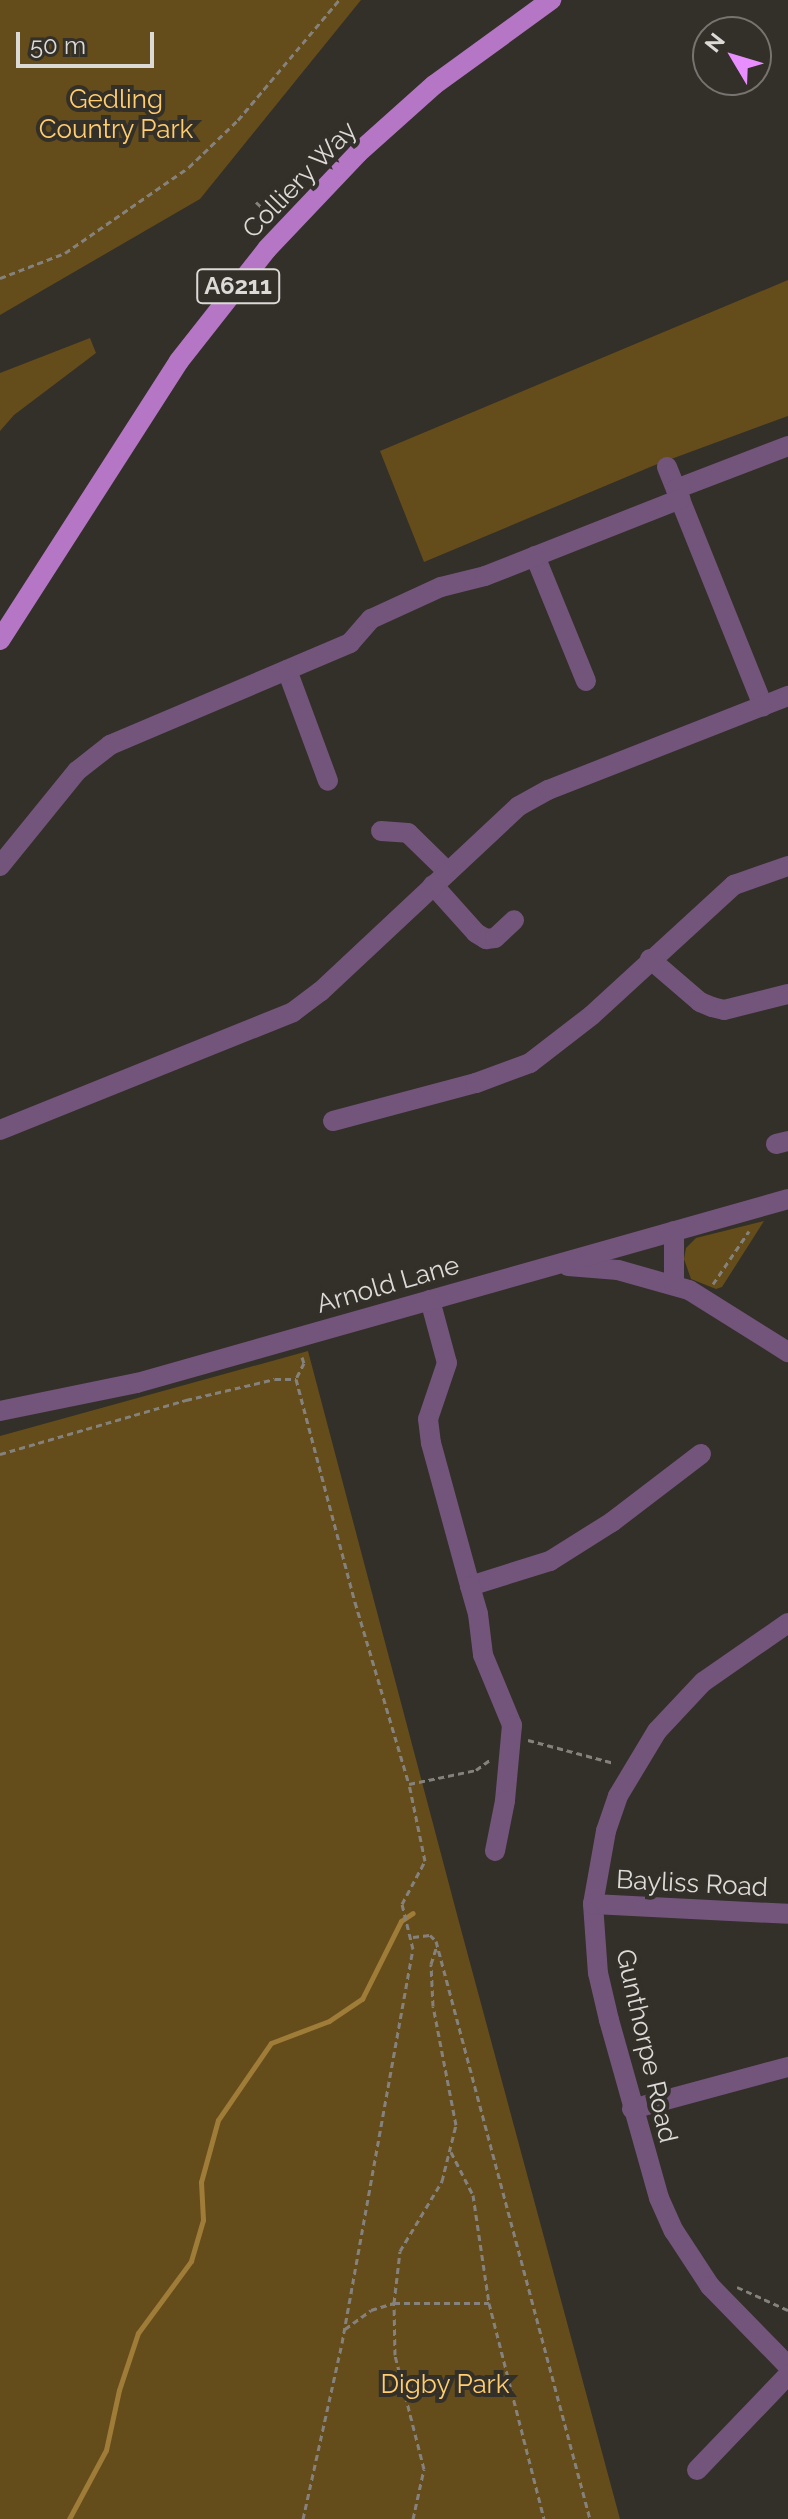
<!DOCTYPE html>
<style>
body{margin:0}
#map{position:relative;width:788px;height:2519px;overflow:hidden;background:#332f29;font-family:Raleway,sans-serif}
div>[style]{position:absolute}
.green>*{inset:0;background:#654c1b}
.stream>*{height:5px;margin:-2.5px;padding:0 2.5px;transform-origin:2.5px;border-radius:2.5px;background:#9f7c38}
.path>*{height:3px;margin-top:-1.5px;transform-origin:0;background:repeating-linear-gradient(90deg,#85827d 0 6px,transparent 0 10px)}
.minor>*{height:20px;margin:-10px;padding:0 10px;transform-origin:10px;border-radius:10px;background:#73547b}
.major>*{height:20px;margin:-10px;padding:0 10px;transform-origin:10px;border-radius:10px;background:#b576c5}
span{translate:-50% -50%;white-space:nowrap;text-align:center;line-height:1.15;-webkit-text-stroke:8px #332f29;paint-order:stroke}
.shield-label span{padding:2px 6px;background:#332f29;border:2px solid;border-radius:6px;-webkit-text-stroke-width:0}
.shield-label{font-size:24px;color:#dcdad6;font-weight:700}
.park-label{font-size:26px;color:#ffcd6e}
.street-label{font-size:26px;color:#dcdad6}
.north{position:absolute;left:692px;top:16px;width:80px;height:80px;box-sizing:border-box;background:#332f29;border:2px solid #77736e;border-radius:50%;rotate:308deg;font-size:22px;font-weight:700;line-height:32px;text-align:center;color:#dcdad6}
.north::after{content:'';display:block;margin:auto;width:28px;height:36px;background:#e98efe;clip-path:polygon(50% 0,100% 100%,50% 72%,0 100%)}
.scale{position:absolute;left:16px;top:32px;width:138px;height:36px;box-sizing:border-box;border:4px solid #dcdad6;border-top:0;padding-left:10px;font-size:24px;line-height:28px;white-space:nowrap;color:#dcdad6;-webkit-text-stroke:6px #332f29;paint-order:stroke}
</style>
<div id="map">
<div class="green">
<i style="clip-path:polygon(0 0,361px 0,200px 199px,0 315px)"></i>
<i style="clip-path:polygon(788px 280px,788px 416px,655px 465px,424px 562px,380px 451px)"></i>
<i style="clip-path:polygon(90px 338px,96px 353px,14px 415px,0 431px,0 373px)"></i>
<i style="clip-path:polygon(764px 1221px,722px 1287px,716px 1289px,691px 1279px,684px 1259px,686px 1248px,696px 1238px)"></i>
<i style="clip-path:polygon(308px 1351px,459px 1922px,620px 2519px,0 2519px,0 1436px)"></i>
</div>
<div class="stream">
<i style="left:69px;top:2519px;width:78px;rotate:-61.8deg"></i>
<i style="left:106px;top:2450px;width:61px;rotate:-77.8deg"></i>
<i style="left:119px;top:2390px;width:60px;rotate:-71.6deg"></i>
<i style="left:138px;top:2333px;width:89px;rotate:-53.6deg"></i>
<i style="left:191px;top:2261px;width:43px;rotate:-73.7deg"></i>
<i style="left:203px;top:2220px;width:38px;rotate:-93deg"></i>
<i style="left:201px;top:2182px;width:64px;rotate:-74.7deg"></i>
<i style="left:218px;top:2120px;width:93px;rotate:-55.5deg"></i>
<i style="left:271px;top:2043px;width:62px;rotate:-20.8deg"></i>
<i style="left:329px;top:2021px;width:40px;rotate:-34deg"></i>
<i style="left:362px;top:1999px;width:87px;rotate:-63.4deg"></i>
<i style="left:401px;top:1921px;width:14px;rotate:-34deg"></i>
</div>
<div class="path">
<i style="left:256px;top:202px;width:21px;rotate:43deg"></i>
<i style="left:0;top:278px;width:70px;rotate:-21deg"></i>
<i style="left:65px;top:253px;width:151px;rotate:-34.7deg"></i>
<i style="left:189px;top:167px;width:68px;rotate:-43.8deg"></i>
<i style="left:238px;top:120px;width:157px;rotate:-49.9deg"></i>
<i style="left:713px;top:1284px;width:64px;rotate:-55.8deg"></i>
<i style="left:302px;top:1357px;width:6px;rotate:72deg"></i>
<i style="left:304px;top:1363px;width:18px;rotate:117deg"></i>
<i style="left:296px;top:1379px;width:231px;rotate:75.2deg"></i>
<i style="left:355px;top:1602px;width:190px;rotate:73.5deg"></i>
<i style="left:0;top:1454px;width:194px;rotate:-16.2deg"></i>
<i style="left:186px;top:1400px;width:91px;rotate:-13.3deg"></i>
<i style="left:275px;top:1379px;width:21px"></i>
<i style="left:528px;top:1740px;width:89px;rotate:15deg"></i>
<i style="left:413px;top:1937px;width:17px;rotate:-7deg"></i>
<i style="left:430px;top:1935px;width:8px;rotate:45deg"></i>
<i style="left:436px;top:1941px;width:598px;rotate:75.08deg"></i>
<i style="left:451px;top:2152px;width:48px;rotate:62.9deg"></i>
<i style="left:473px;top:2195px;width:109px;rotate:81.6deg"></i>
<i style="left:489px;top:2303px;width:223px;rotate:75.7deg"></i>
<i style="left:737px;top:2287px;width:56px;rotate:24.3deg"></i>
<i style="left:345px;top:2329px;width:32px;rotate:-36deg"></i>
<i style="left:371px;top:2310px;width:24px;rotate:-17deg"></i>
<i style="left:394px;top:2303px;width:95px"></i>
<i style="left:303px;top:2519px;width:180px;rotate:-77.5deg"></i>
<i style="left:342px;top:2343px;width:400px;rotate:-79.8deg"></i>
<i style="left:413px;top:1949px;width:46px;rotate:-103.7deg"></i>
<i style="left:402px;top:1904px;width:49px;rotate:-61.9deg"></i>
<i style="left:425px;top:1861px;width:79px;rotate:-101.7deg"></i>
<i style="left:409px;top:1784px;width:68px;rotate:-11.8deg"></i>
<i style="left:476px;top:1770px;width:17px;rotate:-36deg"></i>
<i style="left:413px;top:2519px;width:51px;rotate:-77.6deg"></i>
<i style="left:424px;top:2469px;width:118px;rotate:-104.3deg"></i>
<i style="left:395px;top:2355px;width:52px;rotate:-91.1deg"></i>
<i style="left:394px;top:2303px;width:52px;rotate:-83.4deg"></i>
<i style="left:400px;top:2251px;width:82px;rotate:-59deg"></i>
<i style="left:442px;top:2181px;width:58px;rotate:-76deg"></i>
<i style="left:456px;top:2125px;width:121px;rotate:-100.9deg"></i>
<i style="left:433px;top:2006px;width:42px;rotate:-92.7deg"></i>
<i style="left:431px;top:1964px;width:20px;rotate:-72deg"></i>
</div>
<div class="minor">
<i style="left:667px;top:467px;width:258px;rotate:68.1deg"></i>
<i style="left:676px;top:489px;width:120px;rotate:-21deg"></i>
<i style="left:535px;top:556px;width:135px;rotate:67.8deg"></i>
<i style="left:287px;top:670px;width:118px;rotate:69.7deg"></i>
<i style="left:381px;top:831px;width:27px;rotate:4deg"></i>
<i style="left:408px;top:833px;width:56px;rotate:44.3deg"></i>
<i style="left:0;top:866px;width:122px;rotate:-51deg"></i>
<i style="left:77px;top:771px;width:42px;rotate:-38.2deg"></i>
<i style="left:110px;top:745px;width:261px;rotate:-23deg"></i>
<i style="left:350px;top:643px;width:32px;rotate:-49deg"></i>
<i style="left:371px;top:619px;width:77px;rotate:-24.6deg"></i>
<i style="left:441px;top:587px;width:45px;rotate:-14deg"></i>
<i style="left:485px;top:576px;width:210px;rotate:-21.5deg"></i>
<i style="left:433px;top:885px;width:64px;rotate:48.1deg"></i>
<i style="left:476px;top:933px;width:12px;rotate:31deg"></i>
<i style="left:486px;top:939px;width:9px;rotate:-6deg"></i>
<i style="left:495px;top:938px;width:26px;rotate:-43deg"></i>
<i style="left:650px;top:959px;width:66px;rotate:40.7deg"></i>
<i style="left:700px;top:1002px;width:13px;rotate:23deg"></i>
<i style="left:712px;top:1007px;width:12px;rotate:14deg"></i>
<i style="left:724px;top:1010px;width:66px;rotate:-14deg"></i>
<i style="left:333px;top:1121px;width:148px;rotate:-14.9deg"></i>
<i style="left:476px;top:1083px;width:58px;rotate:-20.3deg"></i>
<i style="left:530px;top:1063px;width:78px;rotate:-37.7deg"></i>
<i style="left:592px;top:1015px;width:193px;rotate:-42.5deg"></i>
<i style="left:734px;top:885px;width:57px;rotate:-19.4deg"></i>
<i style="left:0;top:1130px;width:316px;rotate:-21.9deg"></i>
<i style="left:293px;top:1012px;width:34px;rotate:-37deg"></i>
<i style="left:320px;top:992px;width:272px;rotate:-43.1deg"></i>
<i style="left:519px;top:806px;width:33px;rotate:-29deg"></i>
<i style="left:548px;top:790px;width:258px;rotate:-21.4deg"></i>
<i style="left:776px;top:1144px;width:12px;rotate:-14deg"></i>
<i style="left:568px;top:1266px;width:50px;rotate:4.6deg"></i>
<i style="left:618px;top:1270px;width:74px;rotate:15.7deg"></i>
<i style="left:689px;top:1290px;width:117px;rotate:32.1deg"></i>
<i style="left:674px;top:1284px;width:53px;rotate:-90deg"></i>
<i style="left:430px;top:1300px;width:65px;rotate:74.9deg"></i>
<i style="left:447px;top:1363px;width:59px;rotate:108.7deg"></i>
<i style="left:428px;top:1419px;width:24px;rotate:83deg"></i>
<i style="left:431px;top:1443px;width:148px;rotate:74.7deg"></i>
<i style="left:470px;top:1586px;width:84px;rotate:-17.4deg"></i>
<i style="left:550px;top:1561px;width:73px;rotate:-32.2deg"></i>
<i style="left:612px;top:1522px;width:112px;rotate:-37.4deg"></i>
<i style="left:0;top:1411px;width:140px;rotate:-11.6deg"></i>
<i style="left:137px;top:1383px;width:677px;rotate:-15.78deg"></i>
<i style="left:470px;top:1586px;width:29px;rotate:74deg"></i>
<i style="left:478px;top:1614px;width:41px;rotate:83deg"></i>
<i style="left:483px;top:1655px;width:76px;rotate:67.5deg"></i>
<i style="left:512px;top:1725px;width:76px;rotate:95.3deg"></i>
<i style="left:505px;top:1801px;width:51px;rotate:101.3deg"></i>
<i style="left:788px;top:1623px;width:103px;rotate:145.2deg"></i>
<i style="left:703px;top:1682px;width:67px;rotate:133.2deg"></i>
<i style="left:657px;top:1731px;width:76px;rotate:121deg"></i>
<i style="left:618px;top:1796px;width:37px;rotate:109deg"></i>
<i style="left:606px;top:1831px;width:74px;rotate:100.1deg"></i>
<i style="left:593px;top:1904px;width:69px;rotate:85.9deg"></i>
<i style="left:598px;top:1973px;width:48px;rotate:76.8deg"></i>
<i style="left:609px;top:2020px;width:185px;rotate:74.3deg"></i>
<i style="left:659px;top:2198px;width:36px;rotate:66deg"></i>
<i style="left:674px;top:2231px;width:66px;rotate:56.8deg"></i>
<i style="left:710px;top:2286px;width:112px;rotate:45.7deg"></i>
<i style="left:593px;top:1904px;width:195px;rotate:2.9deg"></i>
<i style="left:632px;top:2109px;width:162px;rotate:-15.1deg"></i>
<i style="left:697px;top:2470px;width:132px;rotate:-46.2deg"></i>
</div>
<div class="major">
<i style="left:0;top:640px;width:331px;rotate:-57.3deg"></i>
<i style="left:179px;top:361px;width:142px;rotate:-51.8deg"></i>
<i style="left:267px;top:249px;width:132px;rotate:-46.5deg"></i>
<i style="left:358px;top:153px;width:102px;rotate:-41.8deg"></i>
<i style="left:434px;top:85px;width:145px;rotate:-36deg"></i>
</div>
<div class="shield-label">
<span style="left:238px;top:286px">A6211</span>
</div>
<div class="park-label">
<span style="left:116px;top:115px">Gedling<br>Country Park</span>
<span style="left:445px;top:2385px">Digby Park</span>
</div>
<div class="street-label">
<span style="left:300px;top:180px;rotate:-46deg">Colliery Way</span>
<span style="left:388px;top:1285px;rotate:-16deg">Arnold Lane</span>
<span style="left:692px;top:1884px;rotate:3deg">Bayliss Road</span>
<span style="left:646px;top:2046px;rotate:77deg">Gunthorpe Road</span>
</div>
<div class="north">N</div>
<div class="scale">50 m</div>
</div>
